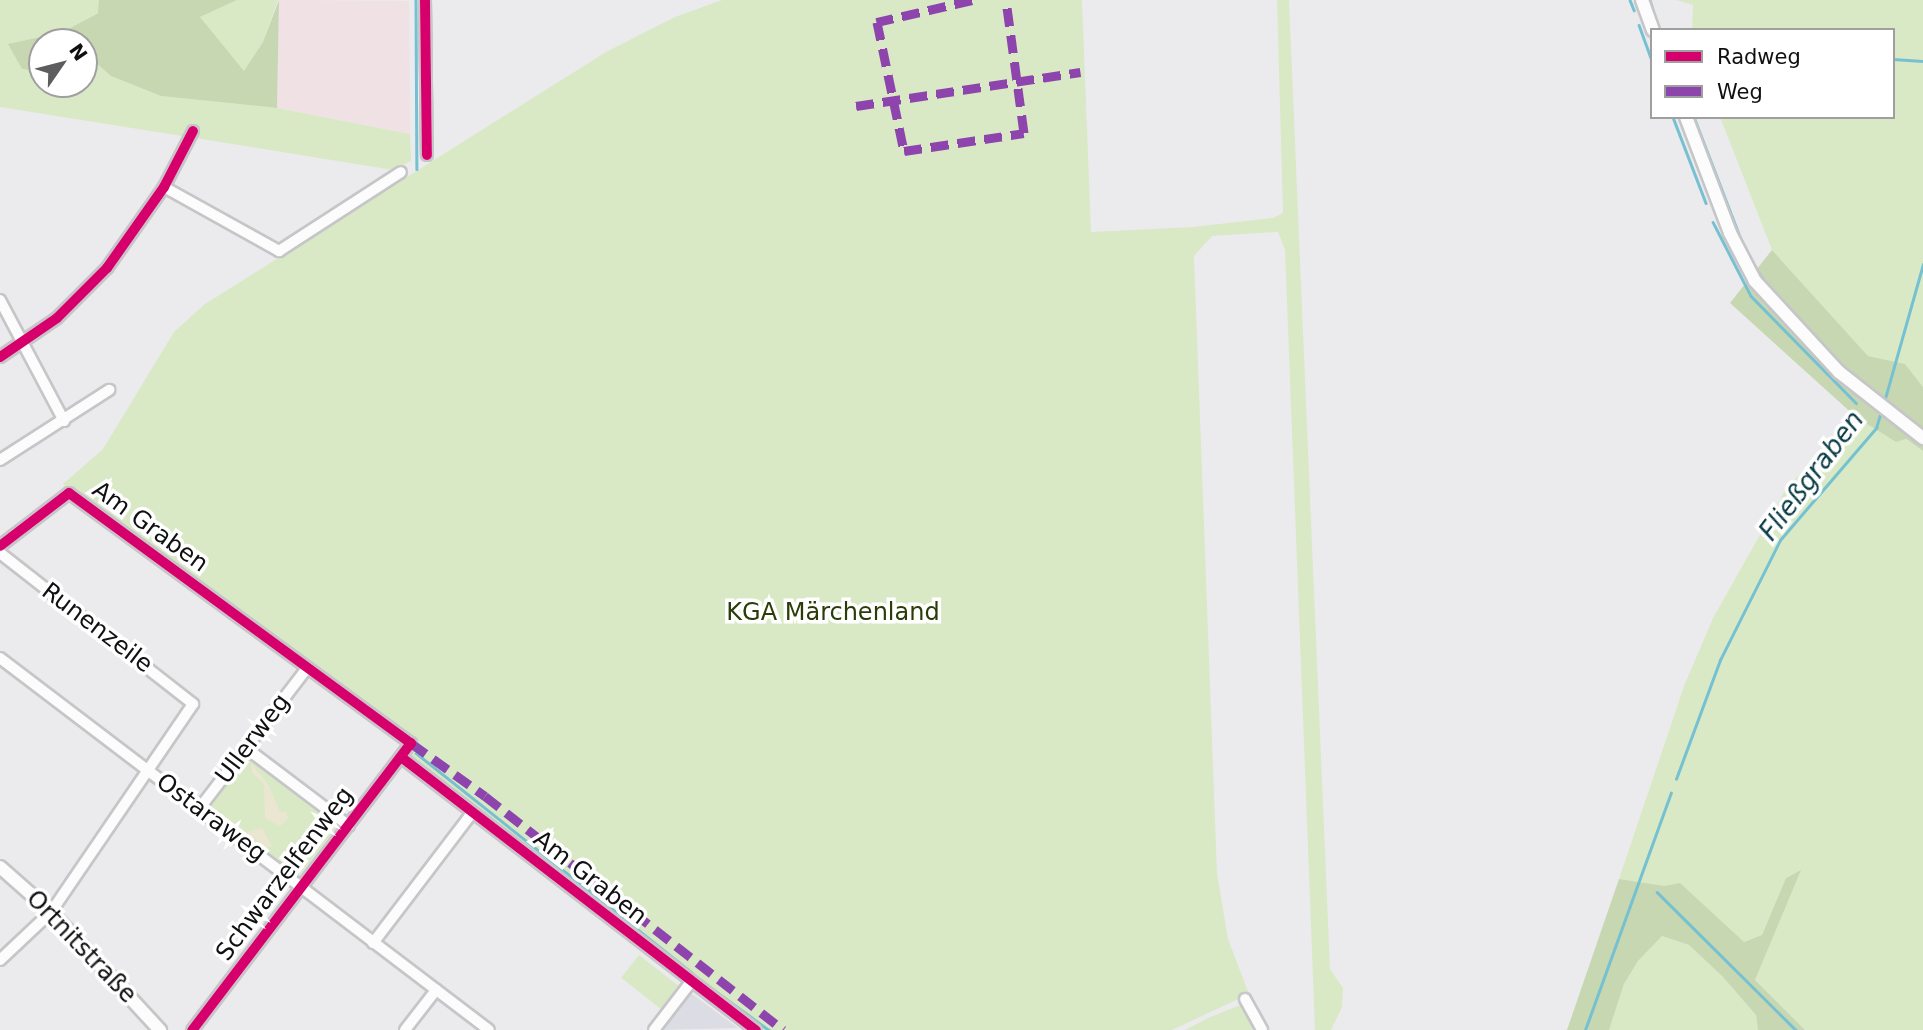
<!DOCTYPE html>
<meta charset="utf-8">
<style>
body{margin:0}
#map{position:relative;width:1923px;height:1030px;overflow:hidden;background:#ebebee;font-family:"DejaVu Sans",sans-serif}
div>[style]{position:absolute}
.built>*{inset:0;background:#dcdce4}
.industrial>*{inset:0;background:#f0e1e4}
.green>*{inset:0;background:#d9e9c6;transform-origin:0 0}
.forest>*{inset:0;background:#c6d7b1}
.sand>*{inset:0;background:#ebe6d2}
.stream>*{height:2.5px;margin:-1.25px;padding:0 1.25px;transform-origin:1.25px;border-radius:1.25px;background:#76c1d1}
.roads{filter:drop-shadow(2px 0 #c6c6c8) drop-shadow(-2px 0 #c6c6c8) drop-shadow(0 2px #c6c6c8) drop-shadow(0 -2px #c6c6c8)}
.street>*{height:10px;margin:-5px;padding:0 5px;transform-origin:5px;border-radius:5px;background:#fcfcfc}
.secondary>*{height:12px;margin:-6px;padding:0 6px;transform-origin:6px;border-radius:6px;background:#fcfcfc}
.quiet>*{height:9px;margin-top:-4.5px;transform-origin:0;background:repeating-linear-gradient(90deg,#8e44ad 0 18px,transparent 0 27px)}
.cycleway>*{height:10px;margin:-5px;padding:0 5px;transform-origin:5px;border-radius:5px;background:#d6006c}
span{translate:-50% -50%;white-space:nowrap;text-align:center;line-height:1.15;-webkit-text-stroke:7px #fff;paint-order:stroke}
.street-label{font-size:24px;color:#101012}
.park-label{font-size:24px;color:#2a3c07}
.water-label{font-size:26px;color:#0b3d46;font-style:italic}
.legend{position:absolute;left:1650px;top:28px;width:245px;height:91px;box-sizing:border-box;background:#fff;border:2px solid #9f9fa0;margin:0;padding:9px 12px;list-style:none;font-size:21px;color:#101012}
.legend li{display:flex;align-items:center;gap:14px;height:35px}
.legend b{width:35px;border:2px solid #9f9fa0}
.north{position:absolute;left:28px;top:28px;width:70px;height:70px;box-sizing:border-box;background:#fff;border:2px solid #9f9fa0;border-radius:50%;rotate:55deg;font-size:19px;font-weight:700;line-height:28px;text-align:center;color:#101012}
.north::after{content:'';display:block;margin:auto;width:24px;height:32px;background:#5d5d5f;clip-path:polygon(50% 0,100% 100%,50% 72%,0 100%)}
</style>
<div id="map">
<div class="built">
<i style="clip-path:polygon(688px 991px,738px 1028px,659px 1030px)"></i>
</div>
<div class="industrial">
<i style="clip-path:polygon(279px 0,409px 1px,410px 134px,277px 108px)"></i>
</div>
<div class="green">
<i style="clip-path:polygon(0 0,99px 0,99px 12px,63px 32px,9px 44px,22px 69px,42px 72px,42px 84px,84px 84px,84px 67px,94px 60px,111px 76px,161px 96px,277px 108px,410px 134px,411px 161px,393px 170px,195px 138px,198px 130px,192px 128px,188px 137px,0 107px)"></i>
<i style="clip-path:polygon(237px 0,278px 0,263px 42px,244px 72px,200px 17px)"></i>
<i style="clip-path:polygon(722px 0,1082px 0,1091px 232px,1193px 227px,1273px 218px,1283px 213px,1277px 0,1289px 0,1330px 969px,1343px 988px,1342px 1007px,1331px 1030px,1315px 1030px,1285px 250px,1278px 232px,1212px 236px,1194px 256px,1217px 873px,1228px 939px,1249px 994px,1172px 1030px,762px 1030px,406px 756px,418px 740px,402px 727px,394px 727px,63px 484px,103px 449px,174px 332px,205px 304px,606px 52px,675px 17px)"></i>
<i style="clip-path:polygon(1676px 0,1923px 0,1923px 387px,1905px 364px,1868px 356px,1772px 250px,1720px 117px,1893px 117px,1893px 30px,1692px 30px,1693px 5px)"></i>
<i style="clip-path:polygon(1856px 417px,1896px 442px,1905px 439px,1923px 451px,1923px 1030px,1805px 1030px,1755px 980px,1800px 871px,1786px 878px,1762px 935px,1744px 942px,1665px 886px,1619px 879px,1684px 686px,1713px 618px,1787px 487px)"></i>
<i style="clip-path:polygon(254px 757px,339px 824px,299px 876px,209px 811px,208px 803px,242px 759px)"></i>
<i style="clip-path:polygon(1662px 936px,1689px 945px,1723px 977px,1756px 1015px,1758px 1030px,1609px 1030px,1624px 984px,1638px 961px)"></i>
<i style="left:639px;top:955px;width:50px;height:29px;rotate:38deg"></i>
<i style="clip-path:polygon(1243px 1004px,1257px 1030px,1185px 1030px,1210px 1017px)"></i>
</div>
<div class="forest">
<i style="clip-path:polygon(99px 0,237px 0,200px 17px,244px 71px,263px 42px,279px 0,277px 108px,161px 96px,111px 76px,94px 61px,84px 67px,84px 42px,42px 42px,42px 72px,22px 69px,8px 44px,63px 32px,98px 13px)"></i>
<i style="clip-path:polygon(1772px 250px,1868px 356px,1905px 364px,1923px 387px,1923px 451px,1906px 439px,1896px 442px,1856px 417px,1730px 303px)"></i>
<i style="clip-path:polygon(1801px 870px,1755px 980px,1805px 1030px,1758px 1030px,1756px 1015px,1723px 977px,1689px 945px,1662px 936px,1638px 961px,1624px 984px,1609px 1030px,1567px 1030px,1619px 879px,1665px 886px,1680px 883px,1744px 942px,1762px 935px,1786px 878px)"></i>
</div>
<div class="sand">
<i style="clip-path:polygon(251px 763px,269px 786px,280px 812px,286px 812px,288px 818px,280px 826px,265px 818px,264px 784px,252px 772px)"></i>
<i style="clip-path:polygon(262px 828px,272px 846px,262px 849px,256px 839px,249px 840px,247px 832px)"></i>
</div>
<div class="stream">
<i style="left:416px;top:0;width:169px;rotate:89.7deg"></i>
<i style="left:1630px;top:0;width:11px;rotate:68deg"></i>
<i style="left:1650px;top:0;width:14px;rotate:73deg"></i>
<i style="left:1639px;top:25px;width:38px;rotate:70deg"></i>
<i style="left:1660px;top:30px;width:20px"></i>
<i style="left:1893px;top:59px;width:30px;rotate:4deg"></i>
<i style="left:1673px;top:117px;width:92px;rotate:69deg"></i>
<i style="left:1694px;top:117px;width:139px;rotate:69deg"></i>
<i style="left:1713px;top:222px;width:83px;rotate:62.8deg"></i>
<i style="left:1751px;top:296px;width:150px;rotate:45.5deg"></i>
<i style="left:1752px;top:263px;width:32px;rotate:55deg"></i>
<i style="left:1813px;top:335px;width:52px;rotate:46.5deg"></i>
<i style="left:1884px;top:402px;width:143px;rotate:-74.2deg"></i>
<i style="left:416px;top:753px;width:352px;rotate:38.5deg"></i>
<i style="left:1676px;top:779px;width:127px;rotate:-69.7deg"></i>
<i style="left:1720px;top:660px;width:134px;rotate:-63.4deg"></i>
<i style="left:1780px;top:540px;width:148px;rotate:-49.4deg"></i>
<i style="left:1876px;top:428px;width:17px;rotate:-73deg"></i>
<i style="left:1657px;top:892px;width:196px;rotate:44.8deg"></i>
<i style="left:699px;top:979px;width:87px;rotate:36.1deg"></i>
<i style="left:1585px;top:1030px;width:252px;rotate:-70.1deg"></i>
</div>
<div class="roads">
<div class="street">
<i style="left:425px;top:0;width:155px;rotate:89.3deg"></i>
<i style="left:164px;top:187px;width:132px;rotate:29.1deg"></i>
<i style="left:279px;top:251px;width:145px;rotate:-32.9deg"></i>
<i style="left:0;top:300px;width:137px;rotate:62.1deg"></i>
<i style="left:0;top:357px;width:69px;rotate:-34.4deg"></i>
<i style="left:57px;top:318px;width:71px;rotate:-45deg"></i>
<i style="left:107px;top:268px;width:99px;rotate:-54.9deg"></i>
<i style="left:164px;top:187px;width:63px;rotate:-62.6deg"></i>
<i style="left:0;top:460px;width:130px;rotate:-32.7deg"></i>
<i style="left:0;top:546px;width:87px;rotate:-37.5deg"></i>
<i style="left:69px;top:493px;width:424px;rotate:36.2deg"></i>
<i style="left:411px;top:743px;width:361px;rotate:127.3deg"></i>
<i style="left:0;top:553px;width:245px;rotate:38deg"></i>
<i style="left:193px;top:704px;width:252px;rotate:124.3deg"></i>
<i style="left:51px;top:912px;width:70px;rotate:136.7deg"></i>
<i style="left:0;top:658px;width:614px;rotate:37.26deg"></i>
<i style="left:246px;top:748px;width:129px;rotate:37.1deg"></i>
<i style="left:401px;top:757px;width:448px;rotate:37.6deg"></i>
<i style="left:199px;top:809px;width:178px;rotate:-52.5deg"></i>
<i style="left:373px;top:943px;width:163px;rotate:-52.7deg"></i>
<i style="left:1245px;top:999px;width:35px;rotate:61deg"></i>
<i style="left:405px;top:1030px;width:51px;rotate:-52.2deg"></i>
<i style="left:654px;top:1030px;width:61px;rotate:-52.4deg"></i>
</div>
<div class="secondary">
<i style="left:1642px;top:0;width:32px;rotate:70deg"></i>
<i style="left:1686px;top:117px;width:124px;rotate:69.2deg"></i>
<i style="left:1730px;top:233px;width:54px;rotate:62.5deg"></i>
<i style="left:1755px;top:281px;width:124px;rotate:47.3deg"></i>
<i style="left:1839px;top:372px;width:107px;rotate:38.2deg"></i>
<i style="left:0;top:867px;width:68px;rotate:41.4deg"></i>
<i style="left:51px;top:912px;width:161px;rotate:47.3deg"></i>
</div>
</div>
<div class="quiet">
<i style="left:972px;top:0;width:98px;rotate:167deg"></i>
<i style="left:877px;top:22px;width:132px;rotate:78.2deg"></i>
<i style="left:904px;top:151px;width:121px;rotate:-8.5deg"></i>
<i style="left:1024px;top:133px;width:134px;rotate:-97.7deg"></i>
<i style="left:856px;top:106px;width:227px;rotate:-8.6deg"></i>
<i style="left:411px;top:743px;width:91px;rotate:35.6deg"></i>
<i style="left:485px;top:796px;width:379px;rotate:38.1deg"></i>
</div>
<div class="cycleway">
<i style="left:425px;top:0;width:155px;rotate:89.3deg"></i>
<i style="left:0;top:357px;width:69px;rotate:-34.4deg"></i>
<i style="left:57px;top:318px;width:71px;rotate:-45deg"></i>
<i style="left:107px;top:268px;width:99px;rotate:-54.9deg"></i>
<i style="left:164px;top:187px;width:63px;rotate:-62.6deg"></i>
<i style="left:0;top:546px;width:87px;rotate:-37.5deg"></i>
<i style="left:69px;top:493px;width:424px;rotate:36.2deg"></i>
<i style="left:411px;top:743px;width:361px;rotate:127.3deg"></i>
<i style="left:401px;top:757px;width:448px;rotate:37.6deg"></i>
</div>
<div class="street-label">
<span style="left:150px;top:527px;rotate:36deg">Am Graben</span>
<span style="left:97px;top:628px;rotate:37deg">Runenzeile</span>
<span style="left:253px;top:739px;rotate:-53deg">Ullerweg</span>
<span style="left:211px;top:818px;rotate:37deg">Ostaraweg</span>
<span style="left:285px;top:874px;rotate:-53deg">Schwarzelfenweg</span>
<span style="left:590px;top:878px;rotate:38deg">Am Graben</span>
<span style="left:81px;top:947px;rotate:46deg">Ortnitstraße</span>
</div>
<div class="park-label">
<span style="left:833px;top:613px">KGA Märchenland</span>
</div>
<div class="water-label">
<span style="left:1812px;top:476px;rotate:-53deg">Fließgraben</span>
</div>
<ul class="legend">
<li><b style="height:9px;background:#d6006c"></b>Radweg</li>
<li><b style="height:9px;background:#8e44ad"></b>Weg</li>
</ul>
<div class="north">N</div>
</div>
